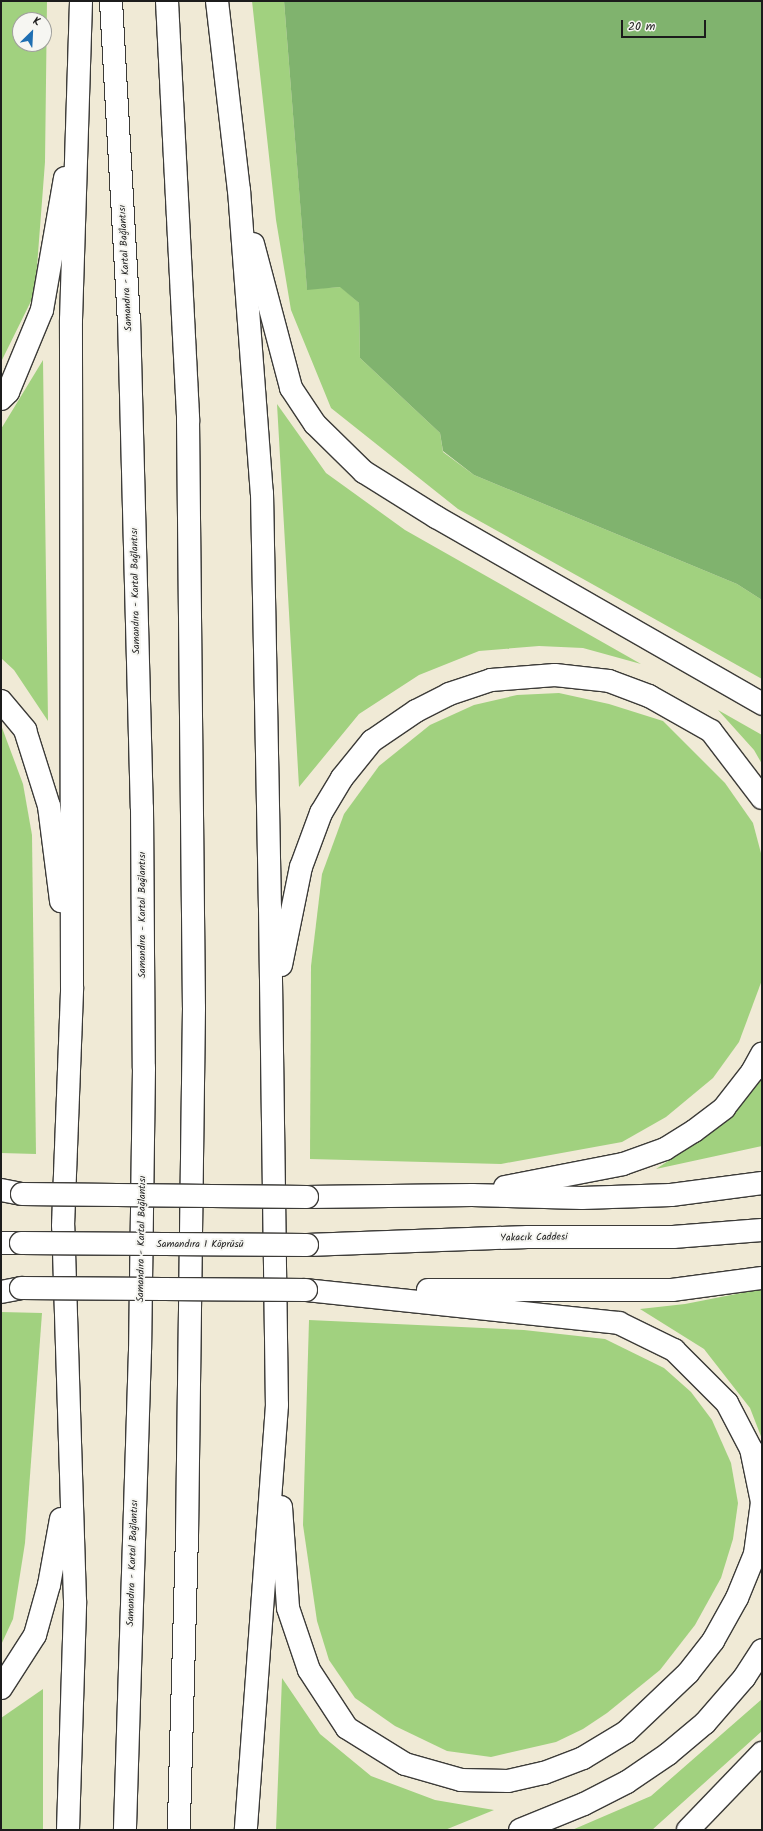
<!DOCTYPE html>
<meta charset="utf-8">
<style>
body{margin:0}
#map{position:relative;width:763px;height:1831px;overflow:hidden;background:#f0ead6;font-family:Kalam,sans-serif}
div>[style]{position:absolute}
.green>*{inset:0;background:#a1d17f}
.forest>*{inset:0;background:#80b36e}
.roads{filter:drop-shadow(1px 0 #3c3b38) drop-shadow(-1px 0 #3c3b38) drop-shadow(0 1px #3c3b38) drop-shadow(0 -1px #3c3b38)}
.secondary>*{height:22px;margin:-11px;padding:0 11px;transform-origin:11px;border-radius:11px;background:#fff}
.highway>*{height:22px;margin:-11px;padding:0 11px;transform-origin:11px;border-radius:11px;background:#fff}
.bridges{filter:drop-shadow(1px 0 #3c3b38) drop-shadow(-1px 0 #3c3b38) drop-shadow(0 1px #3c3b38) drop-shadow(0 -1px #3c3b38)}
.highway-bridge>*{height:22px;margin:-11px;padding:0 11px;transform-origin:11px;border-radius:11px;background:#fff}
span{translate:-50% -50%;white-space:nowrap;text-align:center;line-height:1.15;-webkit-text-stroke:4px #f6f6f2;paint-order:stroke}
.street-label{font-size:10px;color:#1c1c1c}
.frame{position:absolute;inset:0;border:2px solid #1c1c1c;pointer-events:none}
.north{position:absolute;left:12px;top:12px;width:40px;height:40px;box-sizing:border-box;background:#f6f6f2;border:1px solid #9f9f9c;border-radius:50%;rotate:24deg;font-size:11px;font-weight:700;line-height:16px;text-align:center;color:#1c1c1c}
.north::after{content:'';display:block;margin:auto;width:14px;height:18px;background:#1f6fb2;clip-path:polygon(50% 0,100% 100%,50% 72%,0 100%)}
.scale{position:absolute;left:621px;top:20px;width:85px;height:18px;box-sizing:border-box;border:2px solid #1c1c1c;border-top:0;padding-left:5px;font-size:12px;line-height:14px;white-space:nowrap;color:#1c1c1c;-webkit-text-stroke:3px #f6f6f2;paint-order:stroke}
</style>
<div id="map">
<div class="green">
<i style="clip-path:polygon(evenodd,1px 1px,47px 1px,45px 162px,35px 293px,1px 362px,1px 1px,20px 20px,44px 20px,44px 44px,20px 44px,20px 20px)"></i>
<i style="clip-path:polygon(252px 1px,284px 1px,307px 289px,341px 287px,359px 303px,360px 358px,440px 433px,443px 452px,474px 475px,737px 584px,762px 600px,762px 679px,458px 509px,331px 408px,291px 310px,276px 220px)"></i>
<i style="clip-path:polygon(43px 360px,48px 721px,14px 670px,1px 658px,1px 429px)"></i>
<i style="clip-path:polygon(277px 404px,326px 473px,405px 530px,641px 664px,583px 648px,539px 646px,479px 651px,419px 675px,359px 714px,299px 787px)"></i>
<i style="clip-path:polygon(559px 693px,609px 704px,663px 721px,725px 783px,753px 823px,762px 857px,762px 980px,739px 1042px,713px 1078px,666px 1117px,622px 1142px,501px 1164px,310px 1159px,311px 966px,322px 874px,344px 814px,379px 766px,430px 725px,474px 705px,517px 695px)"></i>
<i style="clip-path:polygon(718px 710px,762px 735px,762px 764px,754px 750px)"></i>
<i style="clip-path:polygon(1px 725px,23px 784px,32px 835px,36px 1154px,1px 1153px)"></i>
<i style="clip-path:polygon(762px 1076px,762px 1146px,656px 1169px,703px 1138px)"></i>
<i style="clip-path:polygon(762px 1289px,762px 1439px,750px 1408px,704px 1349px,640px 1309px,685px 1304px)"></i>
<i style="clip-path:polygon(1px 1312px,42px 1313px,25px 1543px,13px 1619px,1px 1645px)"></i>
<i style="clip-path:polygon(309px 1320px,524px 1330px,605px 1339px,664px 1368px,691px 1392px,712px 1420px,731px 1463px,738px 1503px,733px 1539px,721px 1578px,695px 1625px,660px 1670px,607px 1713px,583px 1729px,556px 1742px,491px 1757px,447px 1751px,395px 1726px,355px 1698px,329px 1660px,317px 1621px,303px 1525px)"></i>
<i style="clip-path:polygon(282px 1678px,320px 1734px,371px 1776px,435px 1800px,494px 1810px,445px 1830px,276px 1830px)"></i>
<i style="clip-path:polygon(43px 1689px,43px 1830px,1px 1830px,1px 1718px)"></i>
<i style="clip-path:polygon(762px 1699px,762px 1731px,652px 1830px,572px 1830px,651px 1796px)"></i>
</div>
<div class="forest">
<i style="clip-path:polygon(284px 1px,762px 1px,762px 600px,737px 584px,474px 475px,443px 451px,440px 433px,360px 358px,359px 303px,340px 287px,307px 290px)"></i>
</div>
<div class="roads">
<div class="secondary">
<i style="left:688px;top:1830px;width:107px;rotate:-46.1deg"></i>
</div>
<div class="highway">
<i style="left:111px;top:1px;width:318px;rotate:86.8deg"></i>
<i style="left:129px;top:318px;width:490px;rotate:88.5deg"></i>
<i style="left:142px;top:808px;width:260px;rotate:89.6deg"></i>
<i style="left:144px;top:1068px;width:282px;rotate:90.8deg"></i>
<i style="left:140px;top:1350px;width:480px;rotate:91.8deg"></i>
<i style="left:167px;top:1px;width:419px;rotate:87.1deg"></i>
<i style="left:188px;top:419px;width:589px;rotate:89.42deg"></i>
<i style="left:194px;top:1008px;width:527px;rotate:90.76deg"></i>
<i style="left:187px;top:1535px;width:295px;rotate:91.6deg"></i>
<i style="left:217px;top:1px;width:190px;rotate:83.4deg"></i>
<i style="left:239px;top:190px;width:304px;rotate:85.7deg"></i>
<i style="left:262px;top:493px;width:415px;rotate:88.9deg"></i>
<i style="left:270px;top:908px;width:497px;rotate:89.2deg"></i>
<i style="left:277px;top:1405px;width:426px;rotate:94.2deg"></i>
<i style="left:253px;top:244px;width:149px;rotate:75.2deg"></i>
<i style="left:291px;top:388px;width:43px;rotate:56.3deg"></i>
<i style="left:315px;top:424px;width:69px;rotate:44.4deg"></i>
<i style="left:364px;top:472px;width:85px;rotate:32deg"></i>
<i style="left:436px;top:517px;width:376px;rotate:29.8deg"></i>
<i style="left:1px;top:399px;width:10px;rotate:-45deg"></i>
<i style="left:8px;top:392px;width:89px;rotate:-67.5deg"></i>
<i style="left:42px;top:310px;width:134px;rotate:-80.1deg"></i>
<i style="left:1px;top:701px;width:38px;rotate:50deg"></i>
<i style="left:25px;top:730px;width:80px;rotate:72.5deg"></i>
<i style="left:49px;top:806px;width:96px;rotate:82.8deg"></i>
<i style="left:281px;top:965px;width:100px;rotate:-78.5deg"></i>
<i style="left:301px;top:867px;width:58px;rotate:-69.7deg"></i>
<i style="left:321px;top:813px;width:41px;rotate:-59deg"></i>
<i style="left:342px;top:778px;width:48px;rotate:-51deg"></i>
<i style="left:372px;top:741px;width:53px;rotate:-34.3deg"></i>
<i style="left:416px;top:711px;width:37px;rotate:-27deg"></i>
<i style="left:449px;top:694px;width:44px;rotate:-18.4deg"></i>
<i style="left:491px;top:680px;width:64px;rotate:-4.5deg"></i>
<i style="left:555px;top:675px;width:54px;rotate:6.3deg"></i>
<i style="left:609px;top:681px;width:43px;rotate:20.6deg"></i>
<i style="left:649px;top:696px;width:71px;rotate:29.4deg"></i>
<i style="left:711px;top:731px;width:84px;rotate:52.7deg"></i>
<i style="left:505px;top:1187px;width:120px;rotate:-11deg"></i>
<i style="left:623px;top:1164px;width:45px;rotate:-19.7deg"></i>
<i style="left:665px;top:1149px;width:34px;rotate:-32deg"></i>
<i style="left:694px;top:1131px;width:38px;rotate:-37deg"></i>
<i style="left:724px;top:1108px;width:46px;rotate:-52.1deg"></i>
<i style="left:752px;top:1072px;width:21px;rotate:-61deg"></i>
<i style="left:1px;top:1190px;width:21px;rotate:11deg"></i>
<i style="left:307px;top:1197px;width:165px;rotate:-0.7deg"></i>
<i style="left:472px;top:1195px;width:110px;rotate:1.6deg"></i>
<i style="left:582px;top:1198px;width:89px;rotate:-1.9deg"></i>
<i style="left:671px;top:1195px;width:92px;rotate:-7.5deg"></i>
<i style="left:1px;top:1243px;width:20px"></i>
<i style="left:307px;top:1245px;width:221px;rotate:-2.1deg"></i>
<i style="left:528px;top:1237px;width:145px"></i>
<i style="left:673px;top:1237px;width:89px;rotate:-4.5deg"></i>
<i style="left:428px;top:1290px;width:244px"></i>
<i style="left:672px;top:1290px;width:91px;rotate:-7.6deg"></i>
<i style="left:1px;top:1292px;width:20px;rotate:-11deg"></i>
<i style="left:281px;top:1507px;width:101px;rotate:86deg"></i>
<i style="left:288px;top:1608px;width:65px;rotate:71.3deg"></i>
<i style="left:309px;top:1670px;width:69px;rotate:56.8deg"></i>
<i style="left:347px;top:1728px;width:68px;rotate:31.8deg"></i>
<i style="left:405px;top:1764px;width:58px;rotate:15.9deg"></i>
<i style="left:461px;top:1780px;width:47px;rotate:1.2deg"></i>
<i style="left:508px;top:1781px;width:37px;rotate:-13deg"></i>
<i style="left:544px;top:1773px;width:42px;rotate:-21deg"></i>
<i style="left:583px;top:1758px;width:50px;rotate:-31.2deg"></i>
<i style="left:626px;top:1732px;width:86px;rotate:-43.6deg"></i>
<i style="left:688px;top:1673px;width:41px;rotate:-52deg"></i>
<i style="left:713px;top:1641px;width:49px;rotate:-60.8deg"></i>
<i style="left:737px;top:1598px;width:48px;rotate:-67.8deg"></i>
<i style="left:755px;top:1554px;width:52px;rotate:-82.3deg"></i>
<i style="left:762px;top:1502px;width:54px;rotate:-101.7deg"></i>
<i style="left:751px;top:1449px;width:52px;rotate:-117.6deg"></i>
<i style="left:727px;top:1403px;width:75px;rotate:-135deg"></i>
<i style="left:674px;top:1350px;width:61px;rotate:-153.9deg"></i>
<i style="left:619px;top:1323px;width:315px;rotate:-174deg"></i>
<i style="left:1px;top:1688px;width:63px;rotate:-57.3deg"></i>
<i style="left:35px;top:1635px;width:52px;rotate:-74.4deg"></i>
<i style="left:49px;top:1585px;width:67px;rotate:-79.7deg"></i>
<i style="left:68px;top:1830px;width:229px;rotate:-88.2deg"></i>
<i style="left:75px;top:1601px;width:375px;rotate:-91.8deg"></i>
<i style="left:63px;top:1226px;width:239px;rotate:-87.8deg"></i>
<i style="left:72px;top:987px;width:667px;rotate:-90.09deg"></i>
<i style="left:71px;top:320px;width:319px;rotate:-88.2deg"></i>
<i style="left:520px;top:1830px;width:69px;rotate:-22.1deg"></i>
<i style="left:584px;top:1804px;width:48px;rotate:-27.1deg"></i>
<i style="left:627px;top:1782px;width:50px;rotate:-34.3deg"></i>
<i style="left:668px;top:1754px;width:48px;rotate:-40deg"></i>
<i style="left:705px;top:1723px;width:60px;rotate:-49.1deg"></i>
<i style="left:744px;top:1678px;width:33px;rotate:-57deg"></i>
</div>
</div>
<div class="bridges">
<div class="highway-bridge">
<i style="left:22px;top:1194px;width:285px;rotate:0.6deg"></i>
<i style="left:21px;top:1243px;width:286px;rotate:0.4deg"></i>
<i style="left:21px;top:1288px;width:285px;rotate:0.4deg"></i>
</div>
</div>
<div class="street-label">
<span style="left:126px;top:268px;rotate:-93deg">Samandıra - Kartal Bağlantısı</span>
<span style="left:136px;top:591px;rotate:-91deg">Samandıra - Kartal Bağlantısı</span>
<span style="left:143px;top:915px;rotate:-90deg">Samandıra - Kartal Bağlantısı</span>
<span style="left:534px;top:1238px;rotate:-1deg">Yakacık Caddesi</span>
<span style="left:142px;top:1239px;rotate:-89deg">Samandıra - Kartal Bağlantısı</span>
<span style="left:200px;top:1245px">Samandıra 1 Köprüsü</span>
<span style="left:133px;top:1563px;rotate:-88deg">Samandıra - Kartal Bağlantısı</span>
</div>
<div class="frame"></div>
<div class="north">K</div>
<div class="scale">20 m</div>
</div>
